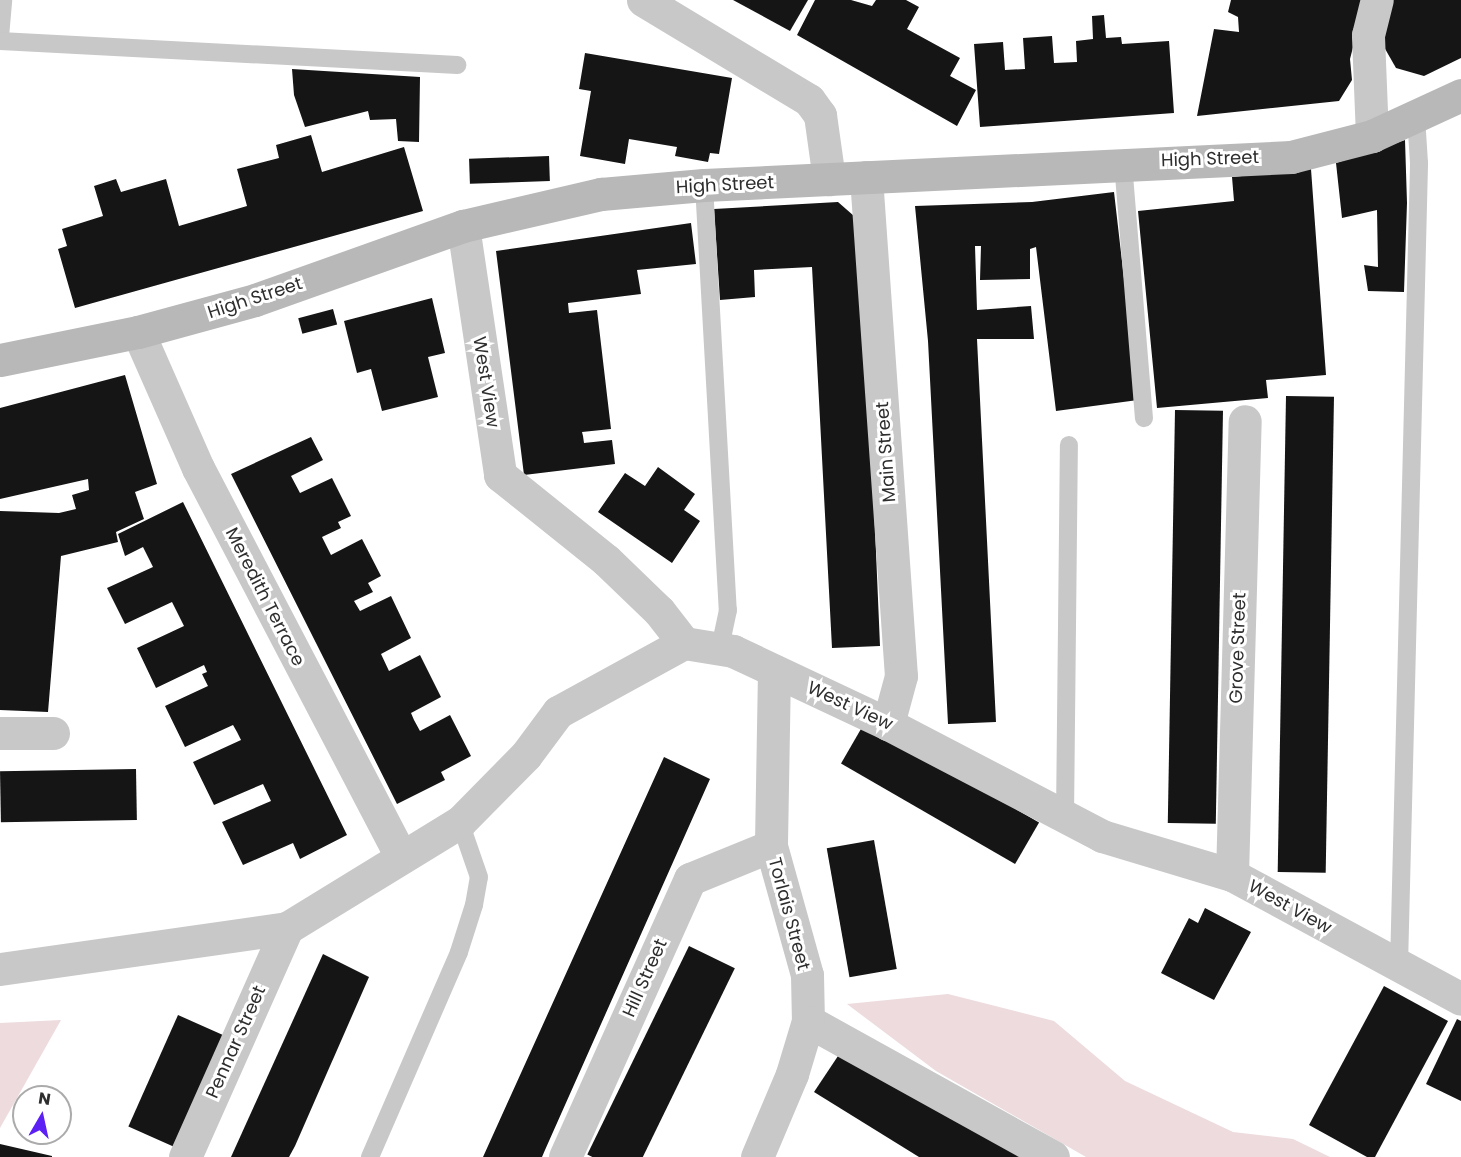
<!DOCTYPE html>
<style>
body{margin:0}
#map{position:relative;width:1461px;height:1157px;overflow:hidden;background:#fff;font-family:Poppins,sans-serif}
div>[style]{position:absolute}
.green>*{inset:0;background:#eddbde}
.building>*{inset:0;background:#151515;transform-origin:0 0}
.lane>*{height:18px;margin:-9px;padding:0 9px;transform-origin:9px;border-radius:9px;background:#c8c8c8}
.street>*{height:33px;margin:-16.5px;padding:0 16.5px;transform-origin:16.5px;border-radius:16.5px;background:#c8c8c8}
.secondary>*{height:33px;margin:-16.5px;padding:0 16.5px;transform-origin:16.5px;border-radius:16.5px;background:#b8b8b8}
span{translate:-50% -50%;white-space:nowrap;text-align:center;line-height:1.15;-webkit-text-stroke:6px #fff;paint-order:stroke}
.street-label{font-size:18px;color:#2e2e2e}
.north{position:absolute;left:12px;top:1085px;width:60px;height:60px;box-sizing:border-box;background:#fff;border:2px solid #ababab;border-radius:50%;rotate:9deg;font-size:16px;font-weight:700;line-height:24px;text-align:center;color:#2e2e2e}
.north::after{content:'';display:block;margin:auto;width:21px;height:27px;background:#5c20f5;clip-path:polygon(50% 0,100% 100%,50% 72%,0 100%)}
</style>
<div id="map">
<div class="green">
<i style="clip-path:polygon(948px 994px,1054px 1021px,1125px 1081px,1233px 1132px,1293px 1139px,1330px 1157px,1086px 1157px,936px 1071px,847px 1004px)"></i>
<i style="clip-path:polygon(61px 1020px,0 1128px,0 1023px)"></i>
</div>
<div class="building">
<i style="clip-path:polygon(733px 0,808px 0,790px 31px)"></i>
<i style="clip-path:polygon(815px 0,851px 0,872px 6px,876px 0,906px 0,919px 7px,907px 29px,960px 58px,950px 76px,976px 90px,957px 126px,797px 35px)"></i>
<i style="clip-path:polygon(1231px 0,1365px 0,1350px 59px,1352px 80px,1339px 101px,1197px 116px,1214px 29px,1239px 32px,1238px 17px,1228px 12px)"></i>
<i style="clip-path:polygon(1390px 0,1461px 0,1461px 58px,1424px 76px,1396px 68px,1380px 40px)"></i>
<i style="clip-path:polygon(1104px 15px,1106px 38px,1121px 37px,1122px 44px,1169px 41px,1174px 113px,980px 127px,974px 44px,1003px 42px,1005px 70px,1025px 69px,1023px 38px,1052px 36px,1054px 63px,1077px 62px,1076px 41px,1093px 39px,1092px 16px)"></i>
<i style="clip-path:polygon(585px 53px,732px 78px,719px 154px,710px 153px,708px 162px,675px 156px,677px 147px,629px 139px,625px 164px,580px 156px,591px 91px,579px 89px)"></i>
<i style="clip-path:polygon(292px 69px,420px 77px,419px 142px,398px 141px,396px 119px,370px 120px,368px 111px,305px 127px,294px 95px)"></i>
<i style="clip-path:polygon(311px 135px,322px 172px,404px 147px,423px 211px,75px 308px,58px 249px,67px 246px,62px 229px,103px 216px,94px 186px,116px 179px,121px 192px,166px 179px,179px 226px,247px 206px,237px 169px,279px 158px,276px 145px)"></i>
<i style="clip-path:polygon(1405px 140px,1407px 203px,1404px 292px,1368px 291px,1364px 265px,1378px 267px,1377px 210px,1342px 218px,1336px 163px)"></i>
<i style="left:549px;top:156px;width:25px;height:80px;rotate:88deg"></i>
<i style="clip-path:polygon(1311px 169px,1326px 375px,1266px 380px,1268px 398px,1157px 408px,1138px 211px,1234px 201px,1232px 177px)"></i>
<i style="clip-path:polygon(1114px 192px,1138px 400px,1056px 411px,1036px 247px,1030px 249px,1030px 279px,980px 280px,981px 246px,975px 246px,977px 310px,1031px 306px,1034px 339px,977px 339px,996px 722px,948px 724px,928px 341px,915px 206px,1032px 202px)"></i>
<i style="clip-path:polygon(838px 202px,862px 223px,880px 646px,832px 648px,812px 267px,754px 270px,755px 297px,720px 300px,714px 209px)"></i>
<i style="clip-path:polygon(691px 223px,696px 264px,637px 270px,641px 294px,568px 303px,569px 313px,597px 310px,611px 429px,582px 432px,583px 436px,584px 443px,612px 440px,615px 464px,524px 475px,496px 251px)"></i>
<i style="clip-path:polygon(432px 298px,445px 353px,428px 357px,438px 397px,382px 411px,371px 369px,357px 373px,344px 321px)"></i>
<i style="left:333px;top:309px;width:16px;height:36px;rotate:75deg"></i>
<i style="clip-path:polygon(125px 375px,157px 484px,135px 492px,144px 519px,116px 532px,118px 542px,61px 556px,48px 712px,0 710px,0 511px,59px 513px,76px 509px,72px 495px,89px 490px,88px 479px,0 499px,0 408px)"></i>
<i style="left:1286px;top:396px;width:48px;height:476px;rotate:1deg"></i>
<i style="left:1175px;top:410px;width:48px;height:413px;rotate:1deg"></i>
<i style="clip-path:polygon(311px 437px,323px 460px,291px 476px,300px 493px,332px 478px,351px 516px,338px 522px,341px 528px,322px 537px,331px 555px,362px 539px,381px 576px,368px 583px,373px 592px,354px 601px,360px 611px,391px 596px,411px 638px,381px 654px,389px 671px,420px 655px,441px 697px,411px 713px,414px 720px,420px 731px,450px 715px,471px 756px,441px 772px,445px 780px,397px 804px,231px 474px)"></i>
<i style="clip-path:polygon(658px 467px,695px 494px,684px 510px,700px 521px,672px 563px,598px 512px,625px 473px,645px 486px)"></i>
<i style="clip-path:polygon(183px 502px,347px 835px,300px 859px,293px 843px,243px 865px,222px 822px,271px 801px,263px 784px,214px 805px,193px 762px,241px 740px,237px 732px,233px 725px,185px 747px,165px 706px,208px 686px,202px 674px,207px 672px,204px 665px,156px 688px,137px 648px,184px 626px,172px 602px,125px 624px,107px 588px,153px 567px,143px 547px,125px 556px,118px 534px)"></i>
<i style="left:865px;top:722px;width:201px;height:48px;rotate:30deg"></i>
<i style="clip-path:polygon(664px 757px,710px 779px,545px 1150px,542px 1157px,483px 1157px)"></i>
<i style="left:136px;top:769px;width:51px;height:136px;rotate:89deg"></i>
<i style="left:874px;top:840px;width:131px;height:48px;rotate:80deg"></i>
<i style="clip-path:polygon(1205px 908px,1251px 932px,1214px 1000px,1161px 973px,1189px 918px,1198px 923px)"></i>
<i style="left:689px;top:946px;width:51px;height:232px;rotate:26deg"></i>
<i style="clip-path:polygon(323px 954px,369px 977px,295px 1146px,289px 1157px,231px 1157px)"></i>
<i style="clip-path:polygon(1384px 986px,1448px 1021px,1375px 1157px,1367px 1157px,1309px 1125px)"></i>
<i style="left:178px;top:1015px;width:51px;height:122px;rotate:24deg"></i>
<i style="clip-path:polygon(1457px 1019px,1461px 1021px,1461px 1101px,1426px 1084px)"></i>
<i style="clip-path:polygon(842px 1050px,1022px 1157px,919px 1157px,814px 1092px)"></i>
<i style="clip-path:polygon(0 1144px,52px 1156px,52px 1157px,0 1157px)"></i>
</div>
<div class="lane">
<i style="left:0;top:37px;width:37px;rotate:-85deg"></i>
<i style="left:0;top:41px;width:458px;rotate:3deg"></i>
<i style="left:1123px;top:163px;width:256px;rotate:85.3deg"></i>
<i style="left:704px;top:185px;width:426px;rotate:86.8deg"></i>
<i style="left:728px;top:610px;width:40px;rotate:102deg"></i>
<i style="left:1065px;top:817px;width:372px;rotate:-89.4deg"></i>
<i style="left:1399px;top:966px;width:803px;rotate:-88.57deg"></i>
<i style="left:1419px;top:163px;width:46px;rotate:-93.7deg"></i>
<i style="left:370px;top:1157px;width:223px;rotate:-66.5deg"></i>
<i style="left:459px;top:952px;width:49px;rotate:-72.3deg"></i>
<i style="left:474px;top:905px;width:28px;rotate:-80deg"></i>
<i style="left:479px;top:877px;width:58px;rotate:-109.1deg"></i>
</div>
<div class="street">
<i style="left:643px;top:0;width:194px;rotate:31.1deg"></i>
<i style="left:809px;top:100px;width:19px;rotate:54deg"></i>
<i style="left:820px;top:115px;width:65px;rotate:82deg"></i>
<i style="left:1372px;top:136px;width:101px;rotate:-92.3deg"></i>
<i style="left:1368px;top:35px;width:36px;rotate:-76deg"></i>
<i style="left:866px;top:177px;width:500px;rotate:85.99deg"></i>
<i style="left:901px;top:676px;width:50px;rotate:105.2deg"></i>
<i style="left:463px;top:226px;width:252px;rotate:81.5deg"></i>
<i style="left:500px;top:475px;width:136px;rotate:38.7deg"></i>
<i style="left:606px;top:560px;width:74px;rotate:43.9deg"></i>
<i style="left:659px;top:611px;width:41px;rotate:52deg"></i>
<i style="left:684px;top:643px;width:50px;rotate:9.3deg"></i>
<i style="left:733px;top:651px;width:171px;rotate:25.2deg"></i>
<i style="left:888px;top:724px;width:242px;rotate:27.6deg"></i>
<i style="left:1102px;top:836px;width:136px;rotate:16.7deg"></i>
<i style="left:1232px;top:875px;width:260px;rotate:28.4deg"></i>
<i style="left:138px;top:332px;width:149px;rotate:66.2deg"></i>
<i style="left:198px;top:468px;width:439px;rotate:62.4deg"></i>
<i style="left:774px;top:671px;width:175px;rotate:91deg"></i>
<i style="left:771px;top:846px;width:134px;rotate:74.4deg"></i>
<i style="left:807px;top:975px;width:46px;rotate:88.8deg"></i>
<i style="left:808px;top:1021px;width:280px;rotate:29deg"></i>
<i style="left:0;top:733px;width:53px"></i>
<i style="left:1232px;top:875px;width:454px;rotate:-88.4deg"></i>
<i style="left:0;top:969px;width:290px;rotate:-8.1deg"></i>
<i style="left:287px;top:928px;width:203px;rotate:-31.5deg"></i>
<i style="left:460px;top:822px;width:94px;rotate:-45.4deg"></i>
<i style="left:526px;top:755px;width:54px;rotate:-53.3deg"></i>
<i style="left:558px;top:712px;width:144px;rotate:-28.7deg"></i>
<i style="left:185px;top:1157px;width:251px;rotate:-66deg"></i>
<i style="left:565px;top:1157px;width:305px;rotate:-65.8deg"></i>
<i style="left:690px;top:879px;width:87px;rotate:-22.2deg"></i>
<i style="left:757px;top:1157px;width:90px;rotate:-67.1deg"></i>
<i style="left:792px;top:1074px;width:55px;rotate:-73.2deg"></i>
</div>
<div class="secondary">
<i style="left:0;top:360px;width:141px;rotate:-11.5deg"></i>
<i style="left:138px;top:332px;width:121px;rotate:-15.3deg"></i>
<i style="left:255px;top:300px;width:221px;rotate:-19.6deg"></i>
<i style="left:463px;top:226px;width:142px;rotate:-13.1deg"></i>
<i style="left:601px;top:194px;width:103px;rotate:-5deg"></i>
<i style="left:704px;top:185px;width:588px;rotate:-2.73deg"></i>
<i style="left:1291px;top:157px;width:84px;rotate:-14.5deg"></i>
<i style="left:1372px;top:136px;width:98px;rotate:-24.7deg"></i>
</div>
<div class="street-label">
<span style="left:1210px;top:159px;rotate:-2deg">High Street</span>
<span style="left:725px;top:185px;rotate:-3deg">High Street</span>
<span style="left:255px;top:298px;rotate:-18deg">High Street</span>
<span style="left:486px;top:382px;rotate:81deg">West View</span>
<span style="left:886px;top:452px;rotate:-94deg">Main Street</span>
<span style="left:265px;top:597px;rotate:63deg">Meredith Terrace</span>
<span style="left:1238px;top:648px;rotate:-88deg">Grove Street</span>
<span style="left:850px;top:706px;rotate:25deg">West View</span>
<span style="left:1290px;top:907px;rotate:29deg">West View</span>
<span style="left:789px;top:914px;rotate:75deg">Torlais Street</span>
<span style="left:645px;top:978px;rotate:-66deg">Hill Street</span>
<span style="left:236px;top:1042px;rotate:-66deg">Pennar Street</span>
</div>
<div class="north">N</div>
</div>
